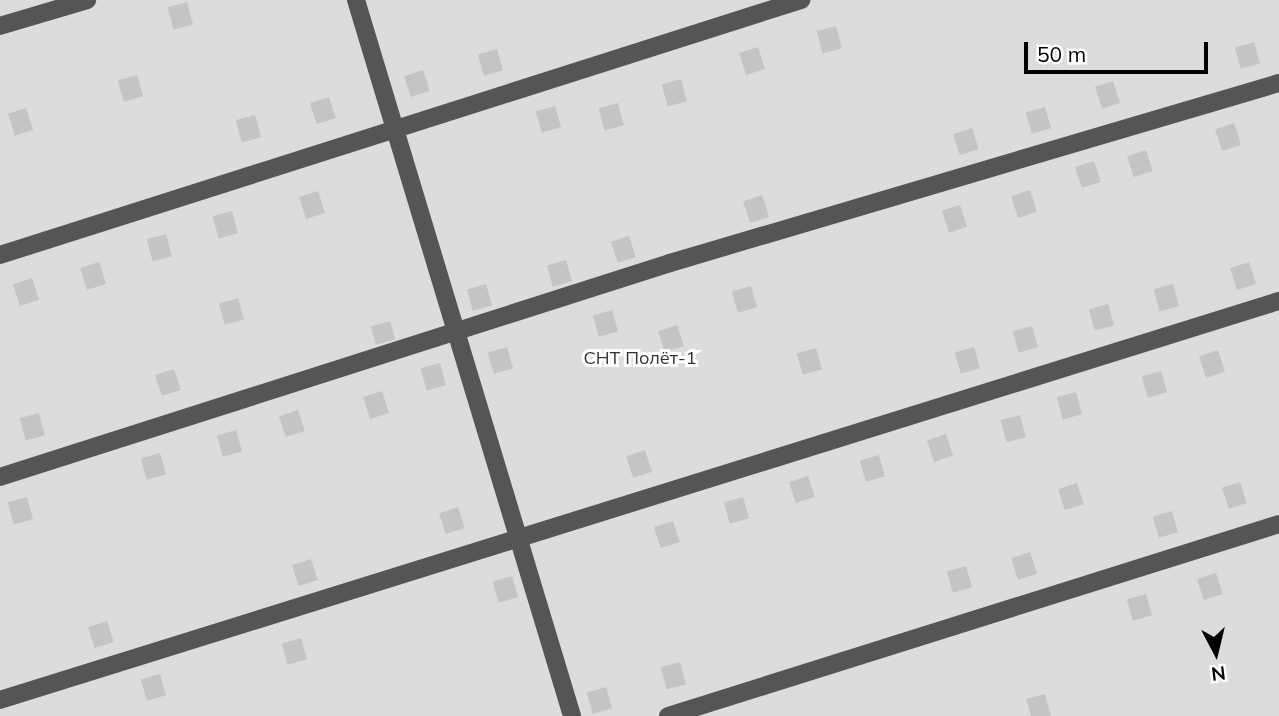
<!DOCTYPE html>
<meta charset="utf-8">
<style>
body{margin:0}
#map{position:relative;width:1279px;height:716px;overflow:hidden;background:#fff;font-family:Mulish,sans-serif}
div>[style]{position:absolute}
.green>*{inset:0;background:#dcdcdc;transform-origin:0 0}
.building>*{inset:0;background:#c4c4c4;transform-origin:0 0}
.minor>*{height:18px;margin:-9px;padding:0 9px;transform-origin:9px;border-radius:9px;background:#555}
span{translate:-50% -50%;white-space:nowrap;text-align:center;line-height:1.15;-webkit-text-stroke:6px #fff;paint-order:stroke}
.park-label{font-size:18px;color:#333}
.north{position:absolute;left:1181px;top:618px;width:70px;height:70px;-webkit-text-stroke:5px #fff;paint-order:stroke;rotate:173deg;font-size:19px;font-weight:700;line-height:28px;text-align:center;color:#000}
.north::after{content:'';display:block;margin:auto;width:24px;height:32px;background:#000;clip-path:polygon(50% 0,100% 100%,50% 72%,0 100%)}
.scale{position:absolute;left:1024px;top:42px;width:184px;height:32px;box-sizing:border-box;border:4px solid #000;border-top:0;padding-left:9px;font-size:21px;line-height:24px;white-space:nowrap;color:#000;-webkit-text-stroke:5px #fff;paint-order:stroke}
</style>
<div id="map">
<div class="green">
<i style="left:0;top:0;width:1279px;height:716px"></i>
</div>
<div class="building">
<i style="left:187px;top:2px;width:23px;height:20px;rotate:75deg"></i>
<i style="left:836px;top:26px;width:23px;height:20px;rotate:75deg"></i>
<i style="left:1254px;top:42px;width:22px;height:20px;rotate:74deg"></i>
<i style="left:758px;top:47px;width:23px;height:20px;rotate:72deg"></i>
<i style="left:497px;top:49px;width:22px;height:20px;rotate:74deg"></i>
<i style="left:423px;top:70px;width:22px;height:20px;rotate:72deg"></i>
<i style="left:137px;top:75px;width:22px;height:20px;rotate:74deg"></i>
<i style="left:681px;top:79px;width:23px;height:20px;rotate:75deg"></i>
<i style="left:1113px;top:81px;width:23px;height:19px;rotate:72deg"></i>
<i style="left:329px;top:97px;width:22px;height:20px;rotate:72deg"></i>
<i style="left:618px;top:103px;width:23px;height:20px;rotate:75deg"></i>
<i style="left:555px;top:106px;width:22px;height:20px;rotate:74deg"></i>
<i style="left:1045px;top:107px;width:22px;height:20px;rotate:74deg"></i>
<i style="left:26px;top:108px;width:23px;height:19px;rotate:72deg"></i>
<i style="left:255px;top:115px;width:23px;height:20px;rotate:75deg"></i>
<i style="left:1234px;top:123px;width:23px;height:20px;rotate:72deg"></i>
<i style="left:972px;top:128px;width:22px;height:20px;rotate:72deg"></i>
<i style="left:1146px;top:150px;width:22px;height:20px;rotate:72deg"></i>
<i style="left:1094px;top:161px;width:22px;height:20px;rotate:72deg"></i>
<i style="left:1030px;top:190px;width:23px;height:20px;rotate:72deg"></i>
<i style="left:318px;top:191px;width:23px;height:20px;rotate:72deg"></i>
<i style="left:762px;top:195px;width:23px;height:20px;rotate:72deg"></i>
<i style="left:960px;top:205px;width:23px;height:19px;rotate:72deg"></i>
<i style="left:232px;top:211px;width:23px;height:20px;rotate:75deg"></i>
<i style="left:166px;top:234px;width:23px;height:20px;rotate:75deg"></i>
<i style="left:629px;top:236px;width:22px;height:19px;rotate:72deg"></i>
<i style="left:566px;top:260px;width:22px;height:20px;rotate:74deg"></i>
<i style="left:99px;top:262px;width:23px;height:20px;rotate:72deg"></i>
<i style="left:1249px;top:262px;width:23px;height:20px;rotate:72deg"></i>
<i style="left:32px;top:278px;width:23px;height:20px;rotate:72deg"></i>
<i style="left:486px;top:284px;width:22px;height:20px;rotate:74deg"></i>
<i style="left:1173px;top:284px;width:23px;height:20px;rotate:75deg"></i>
<i style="left:751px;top:286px;width:22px;height:20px;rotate:74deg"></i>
<i style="left:238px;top:298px;width:22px;height:20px;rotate:74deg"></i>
<i style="left:1108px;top:304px;width:22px;height:20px;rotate:74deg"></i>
<i style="left:612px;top:310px;width:22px;height:20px;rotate:74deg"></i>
<i style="left:390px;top:321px;width:19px;height:20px;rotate:74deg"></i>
<i style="left:677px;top:325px;width:22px;height:20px;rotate:72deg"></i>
<i style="left:1032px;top:326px;width:22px;height:20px;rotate:74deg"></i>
<i style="left:507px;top:347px;width:22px;height:20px;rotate:74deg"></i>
<i style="left:974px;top:347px;width:22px;height:20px;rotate:74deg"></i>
<i style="left:816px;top:348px;width:22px;height:20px;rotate:74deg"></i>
<i style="left:1218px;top:350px;width:23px;height:20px;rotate:72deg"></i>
<i style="left:440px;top:363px;width:23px;height:20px;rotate:75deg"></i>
<i style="left:174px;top:369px;width:22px;height:20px;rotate:72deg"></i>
<i style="left:1161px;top:371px;width:22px;height:20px;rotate:74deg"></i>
<i style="left:382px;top:391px;width:23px;height:20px;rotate:72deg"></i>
<i style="left:1076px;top:392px;width:23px;height:20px;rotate:75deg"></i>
<i style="left:298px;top:410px;width:22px;height:20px;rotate:72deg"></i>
<i style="left:39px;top:413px;width:23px;height:20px;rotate:75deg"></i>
<i style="left:1020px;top:415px;width:23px;height:20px;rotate:75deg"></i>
<i style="left:236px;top:430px;width:22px;height:20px;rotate:74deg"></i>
<i style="left:946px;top:434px;width:23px;height:20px;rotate:72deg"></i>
<i style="left:645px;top:450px;width:23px;height:20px;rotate:72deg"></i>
<i style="left:160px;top:453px;width:22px;height:20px;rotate:74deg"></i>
<i style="left:879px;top:455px;width:22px;height:20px;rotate:74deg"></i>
<i style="left:808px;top:476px;width:22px;height:20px;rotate:72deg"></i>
<i style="left:1240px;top:482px;width:22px;height:19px;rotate:72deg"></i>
<i style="left:1077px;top:483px;width:22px;height:20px;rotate:72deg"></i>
<i style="left:27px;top:497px;width:23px;height:20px;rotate:75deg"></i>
<i style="left:743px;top:497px;width:22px;height:20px;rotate:74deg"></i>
<i style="left:458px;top:507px;width:22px;height:20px;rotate:72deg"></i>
<i style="left:1172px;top:511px;width:22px;height:20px;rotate:74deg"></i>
<i style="left:673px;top:521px;width:22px;height:20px;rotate:72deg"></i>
<i style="left:1030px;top:552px;width:23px;height:20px;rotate:72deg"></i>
<i style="left:311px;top:559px;width:22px;height:20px;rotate:72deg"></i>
<i style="left:966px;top:566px;width:22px;height:20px;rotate:74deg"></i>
<i style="left:1216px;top:573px;width:22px;height:20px;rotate:72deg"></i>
<i style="left:512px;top:576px;width:22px;height:20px;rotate:74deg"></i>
<i style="left:1146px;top:594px;width:22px;height:20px;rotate:74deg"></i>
<i style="left:107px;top:621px;width:22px;height:20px;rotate:72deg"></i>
<i style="left:301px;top:638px;width:22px;height:20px;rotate:74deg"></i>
<i style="left:680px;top:662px;width:23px;height:20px;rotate:75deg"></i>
<i style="left:160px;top:674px;width:22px;height:20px;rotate:74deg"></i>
<i style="left:606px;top:687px;width:22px;height:20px;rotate:74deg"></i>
<i style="clip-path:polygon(1045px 694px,1051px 716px,1031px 716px,1026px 699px)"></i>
</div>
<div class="minor">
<i style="left:356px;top:0;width:748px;rotate:73.21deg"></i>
<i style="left:0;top:26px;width:91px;rotate:-16.6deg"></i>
<i style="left:0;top:255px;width:841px;rotate:-17.66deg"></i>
<i style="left:0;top:477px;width:703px;rotate:-17.71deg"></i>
<i style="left:670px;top:263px;width:635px;rotate:-16.47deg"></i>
<i style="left:0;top:700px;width:1340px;rotate:-17.33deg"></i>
<i style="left:668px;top:716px;width:640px;rotate:-17.44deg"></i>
</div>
<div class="park-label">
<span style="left:640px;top:358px">СНТ Полёт-1</span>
</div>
<div class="north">N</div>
<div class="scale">50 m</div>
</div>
